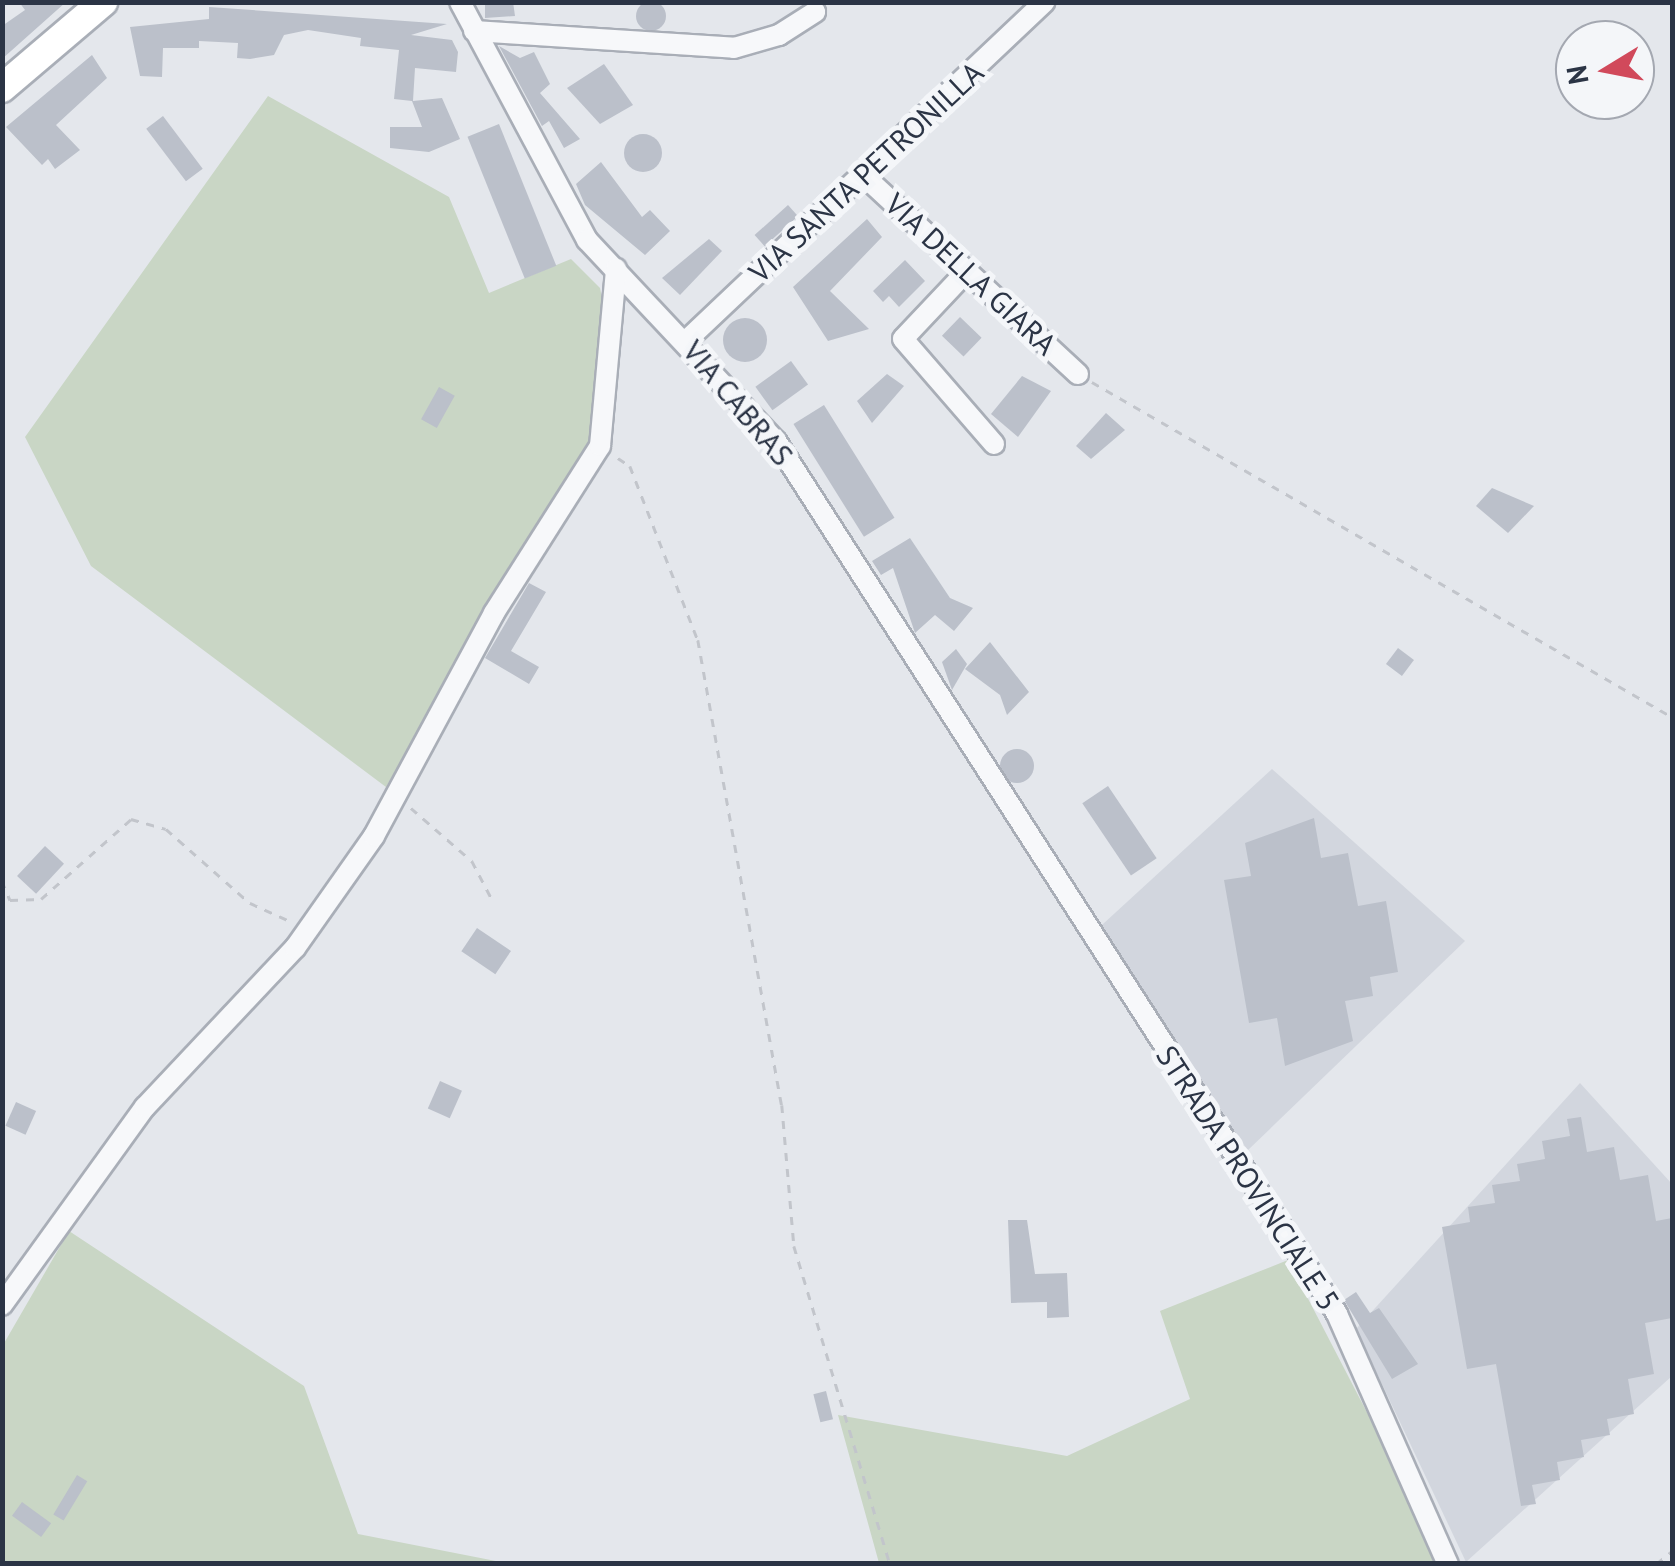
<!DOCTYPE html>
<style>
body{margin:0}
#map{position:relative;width:1675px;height:1566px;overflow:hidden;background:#e4e7ec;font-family:"PT Sans",sans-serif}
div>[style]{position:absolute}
.built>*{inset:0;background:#d2d6de}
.green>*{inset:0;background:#c9d6c5}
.building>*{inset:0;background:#bbc0ca;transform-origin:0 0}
.round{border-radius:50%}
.path>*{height:2.5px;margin-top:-1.25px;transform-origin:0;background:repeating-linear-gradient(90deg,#c2c5cb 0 8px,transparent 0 16px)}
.roads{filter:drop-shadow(2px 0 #a9aeb7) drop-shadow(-2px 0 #a9aeb7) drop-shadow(0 2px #a9aeb7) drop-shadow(0 -2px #a9aeb7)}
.minor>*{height:20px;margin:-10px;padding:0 10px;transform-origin:10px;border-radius:10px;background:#f7f8fa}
.major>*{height:28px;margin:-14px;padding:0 14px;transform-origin:14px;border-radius:14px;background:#fff}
span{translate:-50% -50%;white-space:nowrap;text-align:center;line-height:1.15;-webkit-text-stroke:10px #f4f6f9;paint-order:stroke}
.street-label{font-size:30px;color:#2b3445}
.frame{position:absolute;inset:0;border:5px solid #2b3445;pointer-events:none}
.north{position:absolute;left:1555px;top:20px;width:100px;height:100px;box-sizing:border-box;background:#f4f6f9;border:2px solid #a4a8b1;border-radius:50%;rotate:260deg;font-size:28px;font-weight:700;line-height:40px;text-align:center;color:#2b3445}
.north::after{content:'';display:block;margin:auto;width:35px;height:45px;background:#d1495b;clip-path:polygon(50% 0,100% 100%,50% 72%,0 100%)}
</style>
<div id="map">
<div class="built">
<i style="clip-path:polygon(1272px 769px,1465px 941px,1247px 1151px,1091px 935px)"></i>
<i style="clip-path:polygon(1580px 1083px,1672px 1184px,1672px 1376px,1466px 1562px,1356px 1329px)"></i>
</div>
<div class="green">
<i style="clip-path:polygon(268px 96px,449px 197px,489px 293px,571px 259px,600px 288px,605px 313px,594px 438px,386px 787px,91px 566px,25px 437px)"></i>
<i style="clip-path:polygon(69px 1231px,304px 1386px,358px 1534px,506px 1563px,3px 1564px,3px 1345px)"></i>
<i style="clip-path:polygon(1288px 1260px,1445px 1563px,879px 1563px,838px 1415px,1067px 1456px,1190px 1399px,1160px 1311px)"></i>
</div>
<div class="building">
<i class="round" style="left:636px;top:1px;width:30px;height:30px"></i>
<i style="clip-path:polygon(19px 2px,66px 2px,2px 59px,2px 26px,25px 10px)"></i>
<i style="clip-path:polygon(485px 2px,513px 2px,515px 16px,485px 18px)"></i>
<i style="clip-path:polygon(209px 7px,447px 24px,411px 35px,452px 40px,458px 52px,456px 72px,415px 68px,413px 101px,442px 98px,460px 139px,429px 152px,390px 148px,390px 127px,422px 127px,412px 101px,394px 99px,399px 50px,360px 46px,361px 38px,308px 30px,284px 35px,274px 55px,250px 59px,237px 58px,238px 43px,199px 41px,199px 48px,163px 48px,162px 77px,140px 76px,130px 27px,209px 19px)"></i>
<i style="clip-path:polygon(499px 46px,520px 58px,534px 52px,550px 84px,540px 93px,580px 139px,564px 148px,549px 121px,542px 126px)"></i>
<i style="clip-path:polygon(92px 55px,107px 78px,56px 125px,80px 150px,55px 169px,48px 159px,42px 165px,6px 127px)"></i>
<i style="clip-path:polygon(604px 64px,633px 105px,600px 124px,567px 88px)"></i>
<i style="left:163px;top:116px;width:66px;height:21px;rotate:53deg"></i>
<i style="left:499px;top:124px;width:153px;height:34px;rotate:68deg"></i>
<i class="round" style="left:624px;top:134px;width:38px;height:38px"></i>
<i style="clip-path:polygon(601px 162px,642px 217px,650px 210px,670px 231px,645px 255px,585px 205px,576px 184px)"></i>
<i style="left:788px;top:205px;width:15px;height:45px;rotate:48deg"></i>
<i style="clip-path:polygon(867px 219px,882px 237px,830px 291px,869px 329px,828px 341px,793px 287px)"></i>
<i style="clip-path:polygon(709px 239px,722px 251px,680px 295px,662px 278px)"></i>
<i style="clip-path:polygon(905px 260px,925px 281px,899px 307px,889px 296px,883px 302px,873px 291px)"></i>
<i style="left:960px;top:317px;width:30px;height:26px;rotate:44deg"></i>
<i class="round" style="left:723px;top:318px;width:44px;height:44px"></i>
<i style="left:791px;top:361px;width:29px;height:44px;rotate:54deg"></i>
<i style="clip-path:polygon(887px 374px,904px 386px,872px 423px,857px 401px)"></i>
<i style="clip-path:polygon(1022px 376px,1051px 391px,1018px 437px,991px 414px)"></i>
<i style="left:439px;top:387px;width:18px;height:37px;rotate:29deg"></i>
<i style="left:824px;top:405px;width:133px;height:36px;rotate:58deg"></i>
<i style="clip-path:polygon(1106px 413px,1125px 430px,1091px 459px,1076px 446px)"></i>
<i style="clip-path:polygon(1492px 488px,1534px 506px,1508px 533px,1476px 506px)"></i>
<i style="clip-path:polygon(910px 538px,950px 598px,973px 608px,954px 631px,935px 615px,915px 633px,893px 568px,881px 575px,872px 561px)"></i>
<i style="clip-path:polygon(529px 583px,546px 592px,511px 651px,539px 667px,529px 684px,485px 658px)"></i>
<i style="clip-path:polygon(990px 642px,1029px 692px,1007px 715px,1000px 695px,965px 669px)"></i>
<i style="left:1398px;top:648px;width:20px;height:20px;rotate:37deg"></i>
<i style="clip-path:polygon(956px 649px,967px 664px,952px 690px,942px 662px)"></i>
<i class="round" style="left:1000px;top:749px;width:34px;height:34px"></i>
<i style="left:1108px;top:786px;width:87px;height:31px;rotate:56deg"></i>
<i style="clip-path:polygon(1314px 818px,1321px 858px,1348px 853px,1358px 906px,1386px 901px,1398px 972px,1370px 977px,1373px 996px,1345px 1001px,1353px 1041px,1285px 1066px,1277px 1018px,1249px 1023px,1224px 880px,1251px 876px,1245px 843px)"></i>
<i style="left:45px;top:846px;width:26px;height:41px;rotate:43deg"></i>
<i style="left:477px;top:928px;width:41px;height:28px;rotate:34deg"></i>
<i style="left:440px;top:1081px;width:24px;height:30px;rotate:24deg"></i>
<i style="left:16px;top:1102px;width:22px;height:26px;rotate:24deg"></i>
<i style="clip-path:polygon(1581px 1117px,1587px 1152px,1614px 1147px,1620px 1180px,1648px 1175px,1656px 1221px,1672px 1218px,1672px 1318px,1645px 1323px,1654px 1374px,1628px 1379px,1634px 1414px,1607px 1419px,1610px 1435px,1581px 1440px,1584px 1457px,1557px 1462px,1560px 1480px,1532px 1485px,1536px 1504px,1521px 1506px,1496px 1364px,1467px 1369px,1442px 1227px,1470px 1222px,1468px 1207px,1495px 1203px,1492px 1185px,1520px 1181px,1517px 1164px,1545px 1159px,1542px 1141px,1570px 1136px,1567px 1119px)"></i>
<i style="clip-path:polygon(1008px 1220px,1027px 1220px,1035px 1274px,1067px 1273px,1069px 1317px,1047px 1318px,1047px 1302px,1011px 1303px)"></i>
<i style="clip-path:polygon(1356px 1292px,1370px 1313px,1379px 1308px,1418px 1364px,1392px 1379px,1344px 1300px)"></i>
<i style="left:826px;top:1391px;width:29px;height:13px;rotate:76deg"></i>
<i style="left:77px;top:1475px;width:12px;height:46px;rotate:31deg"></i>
<i style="left:22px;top:1502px;width:36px;height:17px;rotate:36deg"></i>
</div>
<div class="path">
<i style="left:1092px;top:382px;width:670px;rotate:30.01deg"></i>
<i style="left:618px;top:458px;width:14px;rotate:34deg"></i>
<i style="left:630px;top:466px;width:187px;rotate:68.7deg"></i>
<i style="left:698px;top:640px;width:473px;rotate:79.8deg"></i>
<i style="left:782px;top:1105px;width:142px;rotate:85.1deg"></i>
<i style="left:794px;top:1246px;width:332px;rotate:73.2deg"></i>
<i style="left:411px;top:808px;width:81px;rotate:41deg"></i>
<i style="left:472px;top:861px;width:47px;rotate:62.4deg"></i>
<i style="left:2px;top:881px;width:21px;rotate:67deg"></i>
<i style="left:10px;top:900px;width:31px;rotate:-2deg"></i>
<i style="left:41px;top:899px;width:120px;rotate:-41.6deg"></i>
<i style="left:131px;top:819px;width:36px;rotate:16deg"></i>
<i style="left:166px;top:829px;width:112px;rotate:41.4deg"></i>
<i style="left:250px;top:903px;width:44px;rotate:24.2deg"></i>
<i style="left:1656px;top:1564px;width:21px;rotate:-39deg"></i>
</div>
<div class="roads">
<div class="minor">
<i style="left:460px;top:2px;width:270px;rotate:61.9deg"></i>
<i style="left:587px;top:240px;width:276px;rotate:46.8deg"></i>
<i style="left:776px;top:441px;width:1038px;rotate:57.27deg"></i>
<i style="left:1337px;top:1314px;width:274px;rotate:66.1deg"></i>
<i style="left:474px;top:31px;width:261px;rotate:3.7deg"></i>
<i style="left:734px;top:48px;width:47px;rotate:-16.1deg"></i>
<i style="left:779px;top:35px;width:43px;rotate:-32.6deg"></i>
<i style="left:863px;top:175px;width:293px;rotate:42.8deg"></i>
<i style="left:967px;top:271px;width:93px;rotate:133.3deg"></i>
<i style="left:903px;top:339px;width:139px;rotate:49.1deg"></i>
<i style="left:687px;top:340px;width:492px;rotate:-43.4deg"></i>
<i style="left:2px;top:1305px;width:244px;rotate:-54.2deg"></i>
<i style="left:145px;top:1107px;width:219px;rotate:-46.7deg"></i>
<i style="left:295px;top:948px;width:137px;rotate:-54.8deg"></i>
<i style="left:374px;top:836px;width:253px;rotate:-61.7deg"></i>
<i style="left:494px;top:613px;width:198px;rotate:-57.6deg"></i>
<i style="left:600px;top:446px;width:178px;rotate:-84.8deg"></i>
</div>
<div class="major">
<i style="left:2px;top:88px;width:133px;rotate:-40.4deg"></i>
</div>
</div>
<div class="street-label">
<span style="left:866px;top:172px;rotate:-43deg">VIA SANTA PETRONILLA</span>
<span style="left:971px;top:274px;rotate:43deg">VIA DELLA GIARA</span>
<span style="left:738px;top:403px;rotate:50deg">VIA CABRAS</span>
<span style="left:1248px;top:1178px;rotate:57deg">STRADA PROVINCIALE 5</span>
</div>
<div class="frame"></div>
<div class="north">N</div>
</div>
